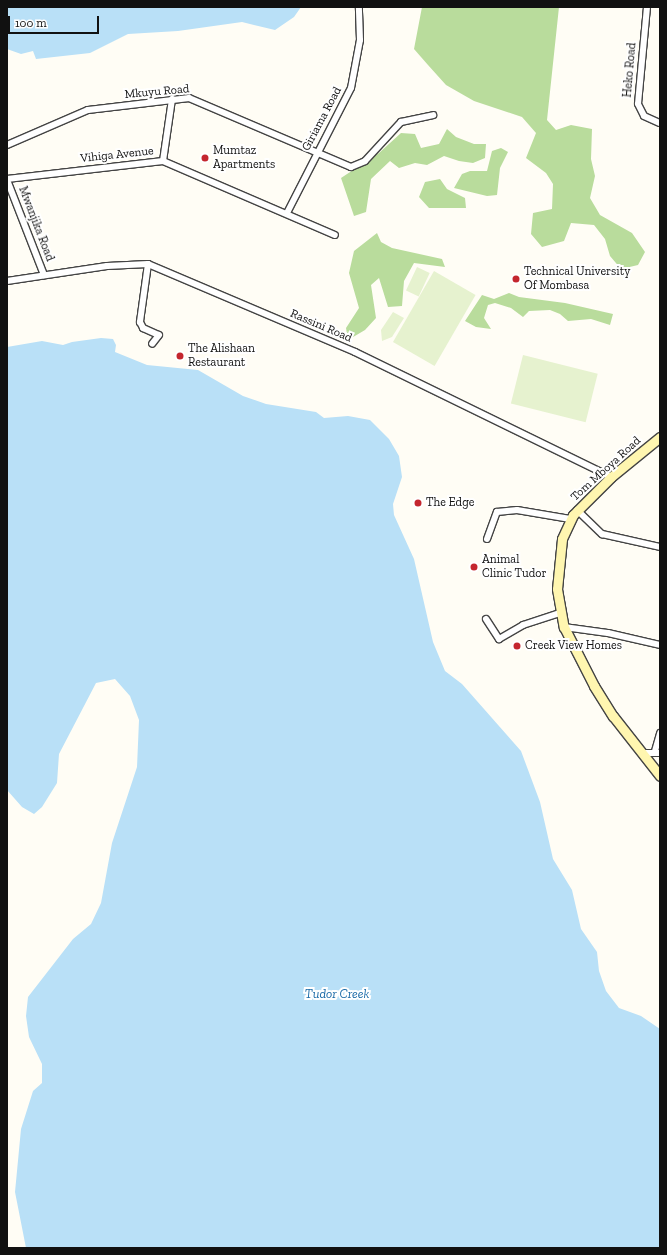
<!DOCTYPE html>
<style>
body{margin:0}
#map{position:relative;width:667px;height:1255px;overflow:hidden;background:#fffdf5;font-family:"Zilla Slab",serif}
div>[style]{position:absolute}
.forest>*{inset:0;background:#b9dc9c}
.pitch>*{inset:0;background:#e6f2cf;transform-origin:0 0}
.water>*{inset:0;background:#b9e0f7}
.roads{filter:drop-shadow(1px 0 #444) drop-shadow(-1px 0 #444) drop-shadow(0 1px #444) drop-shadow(0 -1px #444)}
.minor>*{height:6px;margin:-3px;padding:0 3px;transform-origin:3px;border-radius:3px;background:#fff}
.secondary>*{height:9px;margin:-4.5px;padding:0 4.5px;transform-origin:4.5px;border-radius:4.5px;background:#fff6b0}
.dots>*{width:11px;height:11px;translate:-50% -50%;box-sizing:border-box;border:2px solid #fff;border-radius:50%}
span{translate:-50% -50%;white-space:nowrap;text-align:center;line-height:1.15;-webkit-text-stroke:4px #fff;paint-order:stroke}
.street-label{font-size:12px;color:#111}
.poi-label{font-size:12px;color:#111}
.left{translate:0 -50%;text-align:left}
.water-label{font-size:13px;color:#1768a6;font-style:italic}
.frame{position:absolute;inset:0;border:8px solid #111;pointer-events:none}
.scale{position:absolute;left:8px;top:16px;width:91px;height:18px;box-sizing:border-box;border:2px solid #111;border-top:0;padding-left:5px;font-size:12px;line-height:14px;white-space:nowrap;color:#111;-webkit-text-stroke:3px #fff;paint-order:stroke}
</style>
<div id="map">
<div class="forest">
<i style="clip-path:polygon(422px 7px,559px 7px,547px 120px,556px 130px,571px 125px,592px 129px,591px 159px,595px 176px,590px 198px,600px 215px,632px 233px,645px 252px,638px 265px,621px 269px,610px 256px,605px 239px,594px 225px,571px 223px,564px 241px,542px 247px,531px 234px,533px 213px,552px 209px,553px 184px,546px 173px,526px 158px,536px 133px,522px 117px,474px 101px,446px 85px,428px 65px,414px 49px)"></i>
<i style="clip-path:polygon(447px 129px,456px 137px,474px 144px,486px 144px,485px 158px,473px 163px,459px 161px,444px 156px,427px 165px,415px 163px,399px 168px,390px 161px,371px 179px,366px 212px,354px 216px,341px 178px,379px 153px,401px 133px,415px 134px,421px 148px,439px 144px)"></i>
<i style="clip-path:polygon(501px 148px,508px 152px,500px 168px,497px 195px,487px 196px,454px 188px,462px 174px,470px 171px,487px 171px,492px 151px)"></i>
<i style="clip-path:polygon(440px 179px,447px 189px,465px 198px,466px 208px,429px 208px,419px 197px,425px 182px)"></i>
<i style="clip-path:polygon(377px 233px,381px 242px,392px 248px,442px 259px,445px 267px,414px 263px,404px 281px,402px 306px,388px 307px,379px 278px,371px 285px,376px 318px,365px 330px,348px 340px,346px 328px,359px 308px,349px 273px,354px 251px)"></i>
<i style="clip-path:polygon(509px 293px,519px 297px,565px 303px,613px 314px,610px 325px,591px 319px,568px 321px,560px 314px,550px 310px,529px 311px,523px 317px,511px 308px,495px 303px,488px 305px,484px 318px,491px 329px,476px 327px,465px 321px,482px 295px,494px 299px)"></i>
</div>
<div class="pitch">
<i style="left:417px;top:267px;width:14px;height:26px;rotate:25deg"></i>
<i style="left:434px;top:271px;width:48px;height:82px;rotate:30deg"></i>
<i style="clip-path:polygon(393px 312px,404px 318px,392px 337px,382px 341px,381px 330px)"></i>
<i style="left:523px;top:355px;width:77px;height:50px;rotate:14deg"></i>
</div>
<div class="water">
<i style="clip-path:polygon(7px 7px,301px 7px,294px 17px,275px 30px,242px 22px,178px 31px,128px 34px,90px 53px,36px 59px,33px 51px,21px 54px,7px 49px)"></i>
<i style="clip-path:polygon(101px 338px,113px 339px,116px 345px,115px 352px,147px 365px,198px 370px,243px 396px,266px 404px,316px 412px,324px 418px,348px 416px,370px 420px,389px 439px,399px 456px,402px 477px,393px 504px,394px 515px,414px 559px,433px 642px,445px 671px,462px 684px,521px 751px,540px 802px,553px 859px,572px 890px,581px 929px,597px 952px,599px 971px,606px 991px,619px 1008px,641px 1016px,660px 1029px,660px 1248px,26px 1248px,15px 1192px,21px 1129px,33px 1091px,42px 1083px,42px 1064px,29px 1037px,26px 1016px,28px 997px,73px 939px,91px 924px,101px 903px,112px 843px,137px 767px,139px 720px,130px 696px,115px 679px,96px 683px,59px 754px,57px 783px,42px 807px,34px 814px,22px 807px,7px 790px,7px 347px,42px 341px,63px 345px,72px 342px)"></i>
</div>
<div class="roads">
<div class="minor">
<i style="left:647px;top:7px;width:97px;rotate:95.3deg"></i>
<i style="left:638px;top:104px;width:13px;rotate:63deg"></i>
<i style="left:644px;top:116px;width:17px;rotate:24deg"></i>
<i style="left:7px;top:145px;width:88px;rotate:-23.4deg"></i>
<i style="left:88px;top:110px;width:102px;rotate:-6.8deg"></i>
<i style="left:189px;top:98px;width:176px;rotate:23.1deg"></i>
<i style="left:351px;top:167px;width:15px;rotate:-23deg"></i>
<i style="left:365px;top:161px;width:53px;rotate:-47.3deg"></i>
<i style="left:401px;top:122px;width:33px;rotate:-12deg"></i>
<i style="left:163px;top:161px;width:63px;rotate:-81.7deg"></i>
<i style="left:7px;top:179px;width:157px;rotate:-6.6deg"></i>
<i style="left:163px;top:161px;width:187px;rotate:23.3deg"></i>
<i style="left:7px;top:180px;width:102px;rotate:68.7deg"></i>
<i style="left:287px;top:213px;width:140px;rotate:-62.9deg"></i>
<i style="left:351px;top:88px;width:49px;rotate:-79.4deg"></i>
<i style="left:360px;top:40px;width:33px;rotate:-92deg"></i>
<i style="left:148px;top:264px;width:59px;rotate:97.9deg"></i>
<i style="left:140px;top:322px;width:7px;rotate:63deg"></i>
<i style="left:143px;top:328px;width:17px;rotate:24deg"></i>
<i style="left:159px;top:335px;width:11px;rotate:128deg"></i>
<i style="left:7px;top:281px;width:101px;rotate:-8.5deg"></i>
<i style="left:107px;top:266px;width:41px;rotate:-2.8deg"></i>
<i style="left:148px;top:264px;width:225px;rotate:23deg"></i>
<i style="left:355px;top:352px;width:285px;rotate:26deg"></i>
<i style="left:577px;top:510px;width:35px;rotate:44deg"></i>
<i style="left:602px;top:534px;width:59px;rotate:12.6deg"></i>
<i style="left:487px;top:539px;width:29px;rotate:-70deg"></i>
<i style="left:497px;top:512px;width:20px;rotate:-6deg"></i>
<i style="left:517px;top:510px;width:54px;rotate:9.6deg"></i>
<i style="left:486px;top:619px;width:24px;rotate:57deg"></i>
<i style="left:499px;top:639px;width:28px;rotate:-30deg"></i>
<i style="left:523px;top:625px;width:39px;rotate:-18deg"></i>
<i style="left:564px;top:627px;width:44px;rotate:7.8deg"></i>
<i style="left:608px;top:633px;width:53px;rotate:13deg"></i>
<i style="left:655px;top:751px;width:19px;rotate:-74deg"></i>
<i style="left:643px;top:753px;width:17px"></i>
</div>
<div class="secondary">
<i style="left:660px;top:437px;width:63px;rotate:140.8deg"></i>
<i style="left:611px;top:477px;width:54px;rotate:135deg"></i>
<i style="left:573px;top:515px;width:26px;rotate:115deg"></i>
<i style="left:562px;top:539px;width:50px;rotate:95.7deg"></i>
<i style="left:557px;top:589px;width:39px;rotate:80deg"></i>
<i style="left:564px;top:627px;width:66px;rotate:63deg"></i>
<i style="left:594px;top:686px;width:36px;rotate:58deg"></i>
<i style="left:613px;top:716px;width:76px;rotate:51.9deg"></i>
</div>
</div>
<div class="dots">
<i style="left:205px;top:158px;background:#c4262e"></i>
<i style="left:516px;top:279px;background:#c4262e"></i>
<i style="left:180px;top:356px;background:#c4262e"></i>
<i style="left:418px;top:503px;background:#c4262e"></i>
<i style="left:474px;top:567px;background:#c4262e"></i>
<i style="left:517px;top:646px;background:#c4262e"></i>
</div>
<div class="street-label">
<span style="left:630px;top:70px;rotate:-85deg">Heko Road</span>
<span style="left:157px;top:92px;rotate:-5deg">Mkuyu Road</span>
<span style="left:322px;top:119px;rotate:-62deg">Giriama Road</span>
<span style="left:117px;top:155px;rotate:-6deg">Vihiga Avenue</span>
<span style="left:36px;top:224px;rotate:69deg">Mwanjika Road</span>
<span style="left:321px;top:326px;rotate:23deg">Rassini Road</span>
<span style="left:606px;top:469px;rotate:-42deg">Tom Mboya Road</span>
</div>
<div class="poi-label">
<span class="left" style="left:213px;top:158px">Mumtaz<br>Apartments</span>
<span class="left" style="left:524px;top:279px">Technical University<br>Of Mombasa</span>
<span class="left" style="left:188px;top:356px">The Alishaan<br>Restaurant</span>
<span class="left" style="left:426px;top:503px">The Edge</span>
<span class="left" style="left:482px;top:567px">Animal<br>Clinic Tudor</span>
<span class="left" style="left:525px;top:646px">Creek View Homes</span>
</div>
<div class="water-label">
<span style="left:337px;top:994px">Tudor Creek</span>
</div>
<div class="frame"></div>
<div class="scale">100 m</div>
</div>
